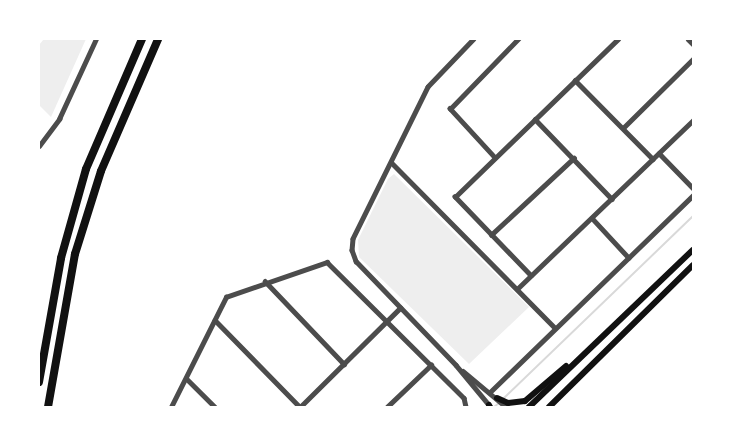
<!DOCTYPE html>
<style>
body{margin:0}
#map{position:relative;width:732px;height:446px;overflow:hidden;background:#fff;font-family:Cabin,sans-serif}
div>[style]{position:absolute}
.green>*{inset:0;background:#eee}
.stream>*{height:2px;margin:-1px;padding:0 1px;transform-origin:1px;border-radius:1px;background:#d9d9d9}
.minor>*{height:4.5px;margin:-2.25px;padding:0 2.25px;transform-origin:2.25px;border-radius:2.25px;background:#4c4c4c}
.secondary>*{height:6px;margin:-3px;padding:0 3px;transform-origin:3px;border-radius:3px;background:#111}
.motorway>*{height:8px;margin:-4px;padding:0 4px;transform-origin:4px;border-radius:4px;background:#111}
span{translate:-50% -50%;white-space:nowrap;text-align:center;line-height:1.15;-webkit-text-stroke:4.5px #fff;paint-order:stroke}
.frame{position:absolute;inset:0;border:40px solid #fff;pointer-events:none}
</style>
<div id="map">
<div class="green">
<i style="clip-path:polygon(44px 39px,86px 39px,51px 117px,39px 105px,39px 45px)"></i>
<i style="clip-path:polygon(394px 174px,529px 307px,469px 364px,359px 257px,358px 240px,388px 179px)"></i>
</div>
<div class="stream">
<i style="left:504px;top:398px;width:262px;rotate:-43.9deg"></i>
<i style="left:494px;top:407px;width:6px;rotate:-39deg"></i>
</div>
<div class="minor">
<i style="left:474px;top:39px;width:66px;rotate:133.8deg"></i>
<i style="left:428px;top:87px;width:169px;rotate:116.3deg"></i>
<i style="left:353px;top:239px;width:11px;rotate:95deg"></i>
<i style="left:352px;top:250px;width:12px;rotate:70deg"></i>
<i style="left:356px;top:261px;width:144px;rotate:46.1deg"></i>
<i style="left:456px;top:365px;width:53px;rotate:50.3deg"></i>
<i style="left:688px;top:39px;width:7px;rotate:45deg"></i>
<i style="left:575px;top:80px;width:111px;rotate:45.4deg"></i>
<i style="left:535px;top:119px;width:111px;rotate:46.1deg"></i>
<i style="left:623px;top:128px;width:98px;rotate:-44.6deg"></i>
<i style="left:39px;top:146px;width:34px;rotate:-53deg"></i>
<i style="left:59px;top:119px;width:88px;rotate:-65.2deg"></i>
<i style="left:659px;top:153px;width:49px;rotate:45.8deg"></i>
<i style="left:495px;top:158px;width:67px;rotate:-132.6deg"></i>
<i style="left:450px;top:109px;width:98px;rotate:-45.8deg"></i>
<i style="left:392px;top:163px;width:232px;rotate:45.3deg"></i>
<i style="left:592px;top:218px;width:54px;rotate:47.2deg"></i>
<i style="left:491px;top:235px;width:113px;rotate:-42.9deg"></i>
<i style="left:531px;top:276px;width:110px;rotate:-133.9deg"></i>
<i style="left:455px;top:197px;width:227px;rotate:-44.1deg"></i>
<i style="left:265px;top:281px;width:115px;rotate:46.4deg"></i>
<i style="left:517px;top:289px;width:244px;rotate:-43.8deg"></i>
<i style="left:215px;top:320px;width:122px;rotate:45.7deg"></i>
<i style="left:463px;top:371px;width:56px;rotate:39.9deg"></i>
<i style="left:187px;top:379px;width:40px;rotate:45deg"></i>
<i style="left:490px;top:392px;width:283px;rotate:-44.1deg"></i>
<i style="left:171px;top:407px;width:123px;rotate:-63.4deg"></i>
<i style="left:226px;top:297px;width:107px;rotate:-19.1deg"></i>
<i style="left:327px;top:262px;width:193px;rotate:44.8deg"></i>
<i style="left:464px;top:398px;width:9px;rotate:77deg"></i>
<i style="left:300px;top:407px;width:141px;rotate:-44.7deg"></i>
<i style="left:387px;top:407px;width:61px;rotate:-43.7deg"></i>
</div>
<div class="secondary">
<i style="left:497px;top:398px;width:12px;rotate:24deg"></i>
<i style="left:508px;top:403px;width:17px;rotate:-7deg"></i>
<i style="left:525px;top:401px;width:54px;rotate:-40.5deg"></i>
<i style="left:489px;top:405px;width:2px;rotate:63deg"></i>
<i style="left:529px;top:407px;width:227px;rotate:-43.8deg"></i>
<i style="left:549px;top:407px;width:202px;rotate:-44.6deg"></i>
</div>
<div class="motorway">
<i style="left:39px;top:382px;width:126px;rotate:-79.9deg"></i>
<i style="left:61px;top:258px;width:92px;rotate:-74.3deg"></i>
<i style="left:86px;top:169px;width:142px;rotate:-66.7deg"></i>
<i style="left:48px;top:407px;width:155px;rotate:-80deg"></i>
<i style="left:75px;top:254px;width:87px;rotate:-72.6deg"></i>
<i style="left:101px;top:171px;width:144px;rotate:-66.6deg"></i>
</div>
<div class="frame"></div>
</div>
